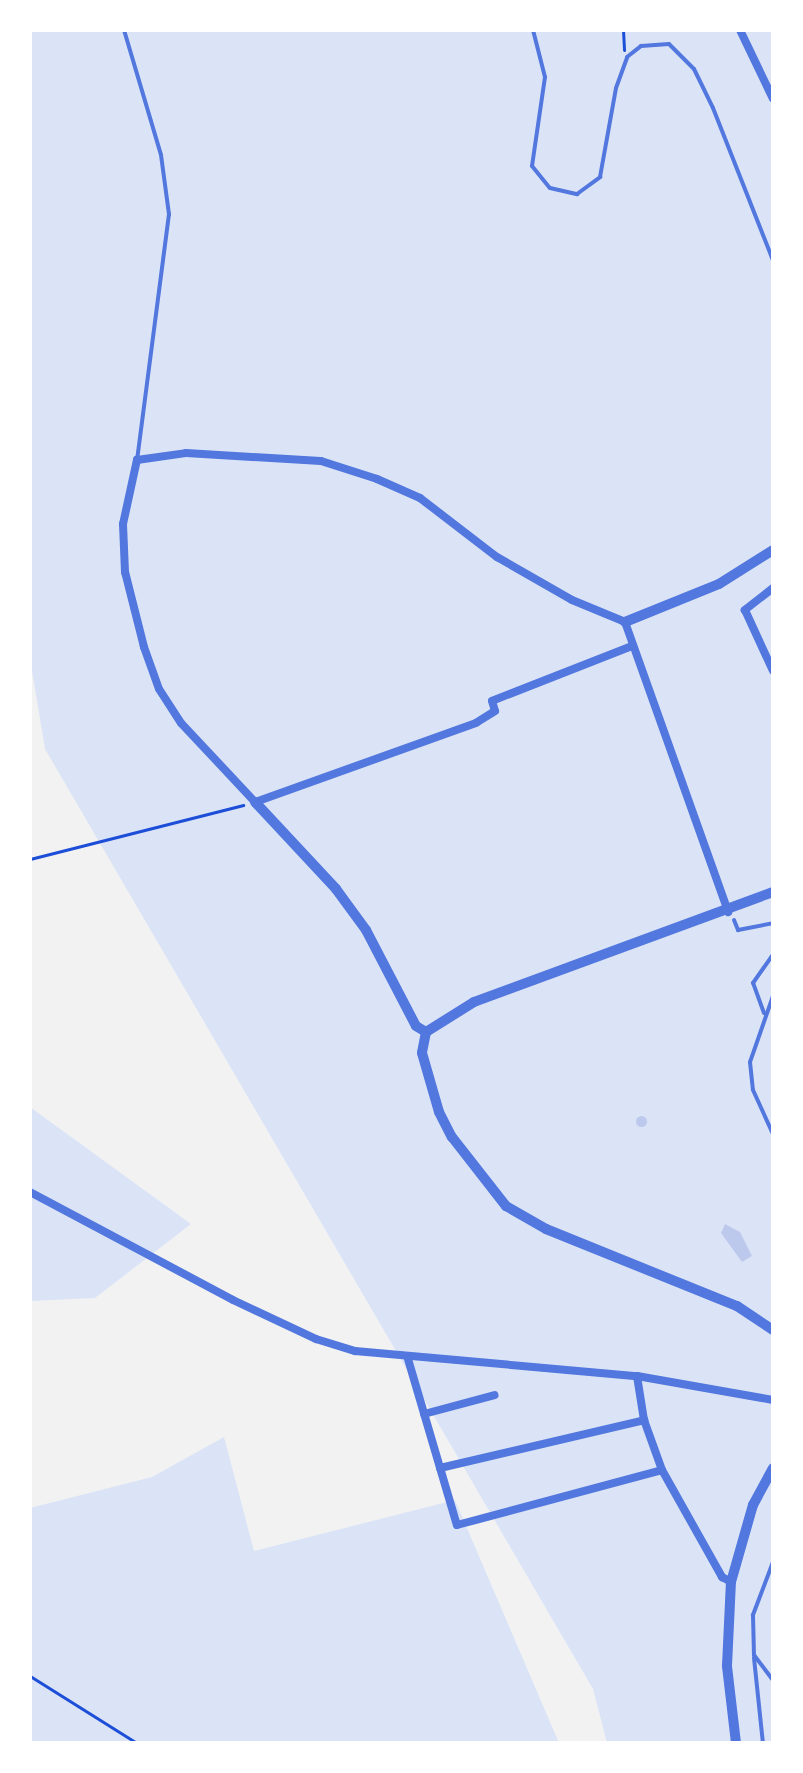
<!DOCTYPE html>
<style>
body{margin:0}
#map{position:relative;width:803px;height:1773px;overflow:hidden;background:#f2f2f2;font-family:"Noto Sans",sans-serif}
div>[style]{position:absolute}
.green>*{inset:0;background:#dbe4f7}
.building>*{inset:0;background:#bdc9ec}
.round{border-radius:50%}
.path>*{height:3px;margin:-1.5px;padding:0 1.5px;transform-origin:1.5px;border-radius:1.5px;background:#1d4ed8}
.service>*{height:4px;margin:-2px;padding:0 2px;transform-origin:2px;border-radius:2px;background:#5277de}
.minor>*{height:8px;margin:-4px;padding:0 4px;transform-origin:4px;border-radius:4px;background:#5277de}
.tertiary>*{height:10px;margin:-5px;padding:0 5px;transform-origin:5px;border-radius:5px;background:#5277de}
span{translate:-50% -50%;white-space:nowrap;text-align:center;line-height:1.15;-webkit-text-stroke:8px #fff;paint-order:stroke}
.frame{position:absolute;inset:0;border:32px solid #fff;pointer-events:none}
</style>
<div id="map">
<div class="green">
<i style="clip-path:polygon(30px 30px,773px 30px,773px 1743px,607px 1743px,593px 1689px,45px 749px,30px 659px)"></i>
<i style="clip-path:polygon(30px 1107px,191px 1224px,95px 1298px,30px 1301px)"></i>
<i style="clip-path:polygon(224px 1437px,254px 1551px,455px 1500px,559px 1743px,30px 1743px,30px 1508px,152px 1477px)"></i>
</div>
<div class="building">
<i class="round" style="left:635.5px;top:1115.5px;width:11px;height:11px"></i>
<i style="clip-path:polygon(725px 1224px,740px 1232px,752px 1256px,742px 1262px,721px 1233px)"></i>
</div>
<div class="path">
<i style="left:623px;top:30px;width:20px;rotate:87deg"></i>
<i style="left:30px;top:859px;width:220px;rotate:-14.2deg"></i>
<i style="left:30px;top:1676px;width:126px;rotate:32.1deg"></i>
</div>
<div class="service">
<i style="left:124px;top:30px;width:130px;rotate:73.5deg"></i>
<i style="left:161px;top:155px;width:60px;rotate:82.3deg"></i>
<i style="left:169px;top:214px;width:248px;rotate:97.4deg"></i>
<i style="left:533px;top:30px;width:49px;rotate:75.7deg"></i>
<i style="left:545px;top:77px;width:90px;rotate:98.3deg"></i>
<i style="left:532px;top:166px;width:28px;rotate:51deg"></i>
<i style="left:550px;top:188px;width:28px;rotate:13deg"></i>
<i style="left:577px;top:194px;width:29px;rotate:-36deg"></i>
<i style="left:600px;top:177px;width:90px;rotate:-79.8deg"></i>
<i style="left:616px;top:88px;width:33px;rotate:-70deg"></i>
<i style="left:627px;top:57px;width:18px;rotate:-38deg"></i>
<i style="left:641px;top:46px;width:28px;rotate:-4deg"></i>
<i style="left:669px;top:44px;width:35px;rotate:45deg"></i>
<i style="left:694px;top:69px;width:43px;rotate:64deg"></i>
<i style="left:713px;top:108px;width:163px;rotate:68.5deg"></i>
<i style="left:734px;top:920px;width:11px;rotate:68deg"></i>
<i style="left:738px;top:930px;width:36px;rotate:-11deg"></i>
<i style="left:773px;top:996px;width:70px;rotate:109.2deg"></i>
<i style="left:750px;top:1062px;width:28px;rotate:84deg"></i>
<i style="left:753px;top:1090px;width:48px;rotate:65.6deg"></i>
<i style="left:764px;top:1013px;width:32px;rotate:-110deg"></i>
<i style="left:753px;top:983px;width:35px;rotate:-55deg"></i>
<i style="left:773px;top:1562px;width:57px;rotate:110.7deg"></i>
<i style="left:753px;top:1615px;width:40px;rotate:88.6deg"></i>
<i style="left:754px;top:1655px;width:31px;rotate:53deg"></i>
<i style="left:754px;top:1658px;width:85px;rotate:84deg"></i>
</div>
<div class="minor">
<i style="left:740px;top:30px;width:76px;rotate:64.4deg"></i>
<i style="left:773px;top:588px;width:36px;rotate:142deg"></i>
<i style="left:745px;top:610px;width:67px;rotate:65.3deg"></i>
<i style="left:632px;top:646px;width:150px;rotate:158.6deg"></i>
<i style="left:492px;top:701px;width:10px;rotate:73deg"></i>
<i style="left:495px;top:711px;width:22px;rotate:148deg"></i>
<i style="left:476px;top:723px;width:235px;rotate:160.3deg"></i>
<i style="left:255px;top:802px;width:108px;rotate:-133.1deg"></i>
<i style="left:181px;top:723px;width:40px;rotate:-122.9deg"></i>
<i style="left:159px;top:689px;width:45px;rotate:-109.7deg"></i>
<i style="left:144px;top:647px;width:77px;rotate:-104.2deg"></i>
<i style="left:125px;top:572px;width:48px;rotate:-92.4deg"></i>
<i style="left:123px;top:524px;width:66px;rotate:-77.7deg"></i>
<i style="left:137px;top:460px;width:49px;rotate:-8.1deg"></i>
<i style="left:186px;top:453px;width:135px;rotate:3.4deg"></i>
<i style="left:321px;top:461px;width:59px;rotate:17.8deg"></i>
<i style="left:377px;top:479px;width:47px;rotate:23.8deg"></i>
<i style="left:420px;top:498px;width:97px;rotate:37.5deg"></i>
<i style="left:497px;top:557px;width:86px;rotate:29.8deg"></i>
<i style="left:572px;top:600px;width:57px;rotate:22.5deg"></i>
<i style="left:625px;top:622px;width:308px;rotate:70.4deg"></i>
<i style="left:30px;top:1192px;width:230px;rotate:28deg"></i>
<i style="left:233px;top:1300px;width:92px;rotate:25.2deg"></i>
<i style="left:316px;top:1339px;width:41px;rotate:17.1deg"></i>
<i style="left:355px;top:1351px;width:283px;rotate:5.1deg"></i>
<i style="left:637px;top:1376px;width:138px;rotate:10deg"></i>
<i style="left:408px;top:1359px;width:173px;rotate:73.6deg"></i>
<i style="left:457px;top:1525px;width:212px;rotate:-15deg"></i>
<i style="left:662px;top:1470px;width:123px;rotate:60.7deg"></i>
<i style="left:722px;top:1577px;width:10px;rotate:29deg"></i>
<i style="left:637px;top:1376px;width:45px;rotate:81deg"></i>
<i style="left:644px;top:1420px;width:53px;rotate:70.2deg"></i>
<i style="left:424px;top:1414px;width:73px;rotate:-15deg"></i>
<i style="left:440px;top:1468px;width:210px;rotate:-13.2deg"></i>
</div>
<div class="tertiary">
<i style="left:625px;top:622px;width:101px;rotate:-22deg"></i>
<i style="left:719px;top:584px;width:64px;rotate:-32.2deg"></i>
<i style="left:255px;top:802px;width:119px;rotate:47deg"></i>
<i style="left:336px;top:889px;width:51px;rotate:53.8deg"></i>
<i style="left:366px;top:930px;width:108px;rotate:62.5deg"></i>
<i style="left:416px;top:1026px;width:12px;rotate:31deg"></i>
<i style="left:773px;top:892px;width:319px;rotate:159.8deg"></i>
<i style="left:474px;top:1002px;width:57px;rotate:148deg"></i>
<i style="left:426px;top:1032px;width:21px;rotate:101deg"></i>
<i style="left:422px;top:1053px;width:61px;rotate:73.9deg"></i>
<i style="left:439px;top:1112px;width:28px;rotate:63deg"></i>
<i style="left:452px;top:1137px;width:88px;rotate:52deg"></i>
<i style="left:506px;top:1206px;width:46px;rotate:29.9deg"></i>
<i style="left:546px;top:1229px;width:206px;rotate:22deg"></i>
<i style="left:737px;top:1306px;width:43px;rotate:33.7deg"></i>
<i style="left:736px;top:1743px;width:78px;rotate:-96.7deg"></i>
<i style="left:727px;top:1666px;width:84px;rotate:-87.3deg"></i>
<i style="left:731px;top:1582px;width:80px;rotate:-74.1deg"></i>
<i style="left:753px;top:1505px;width:42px;rotate:-61.6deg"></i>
</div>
<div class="frame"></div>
</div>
